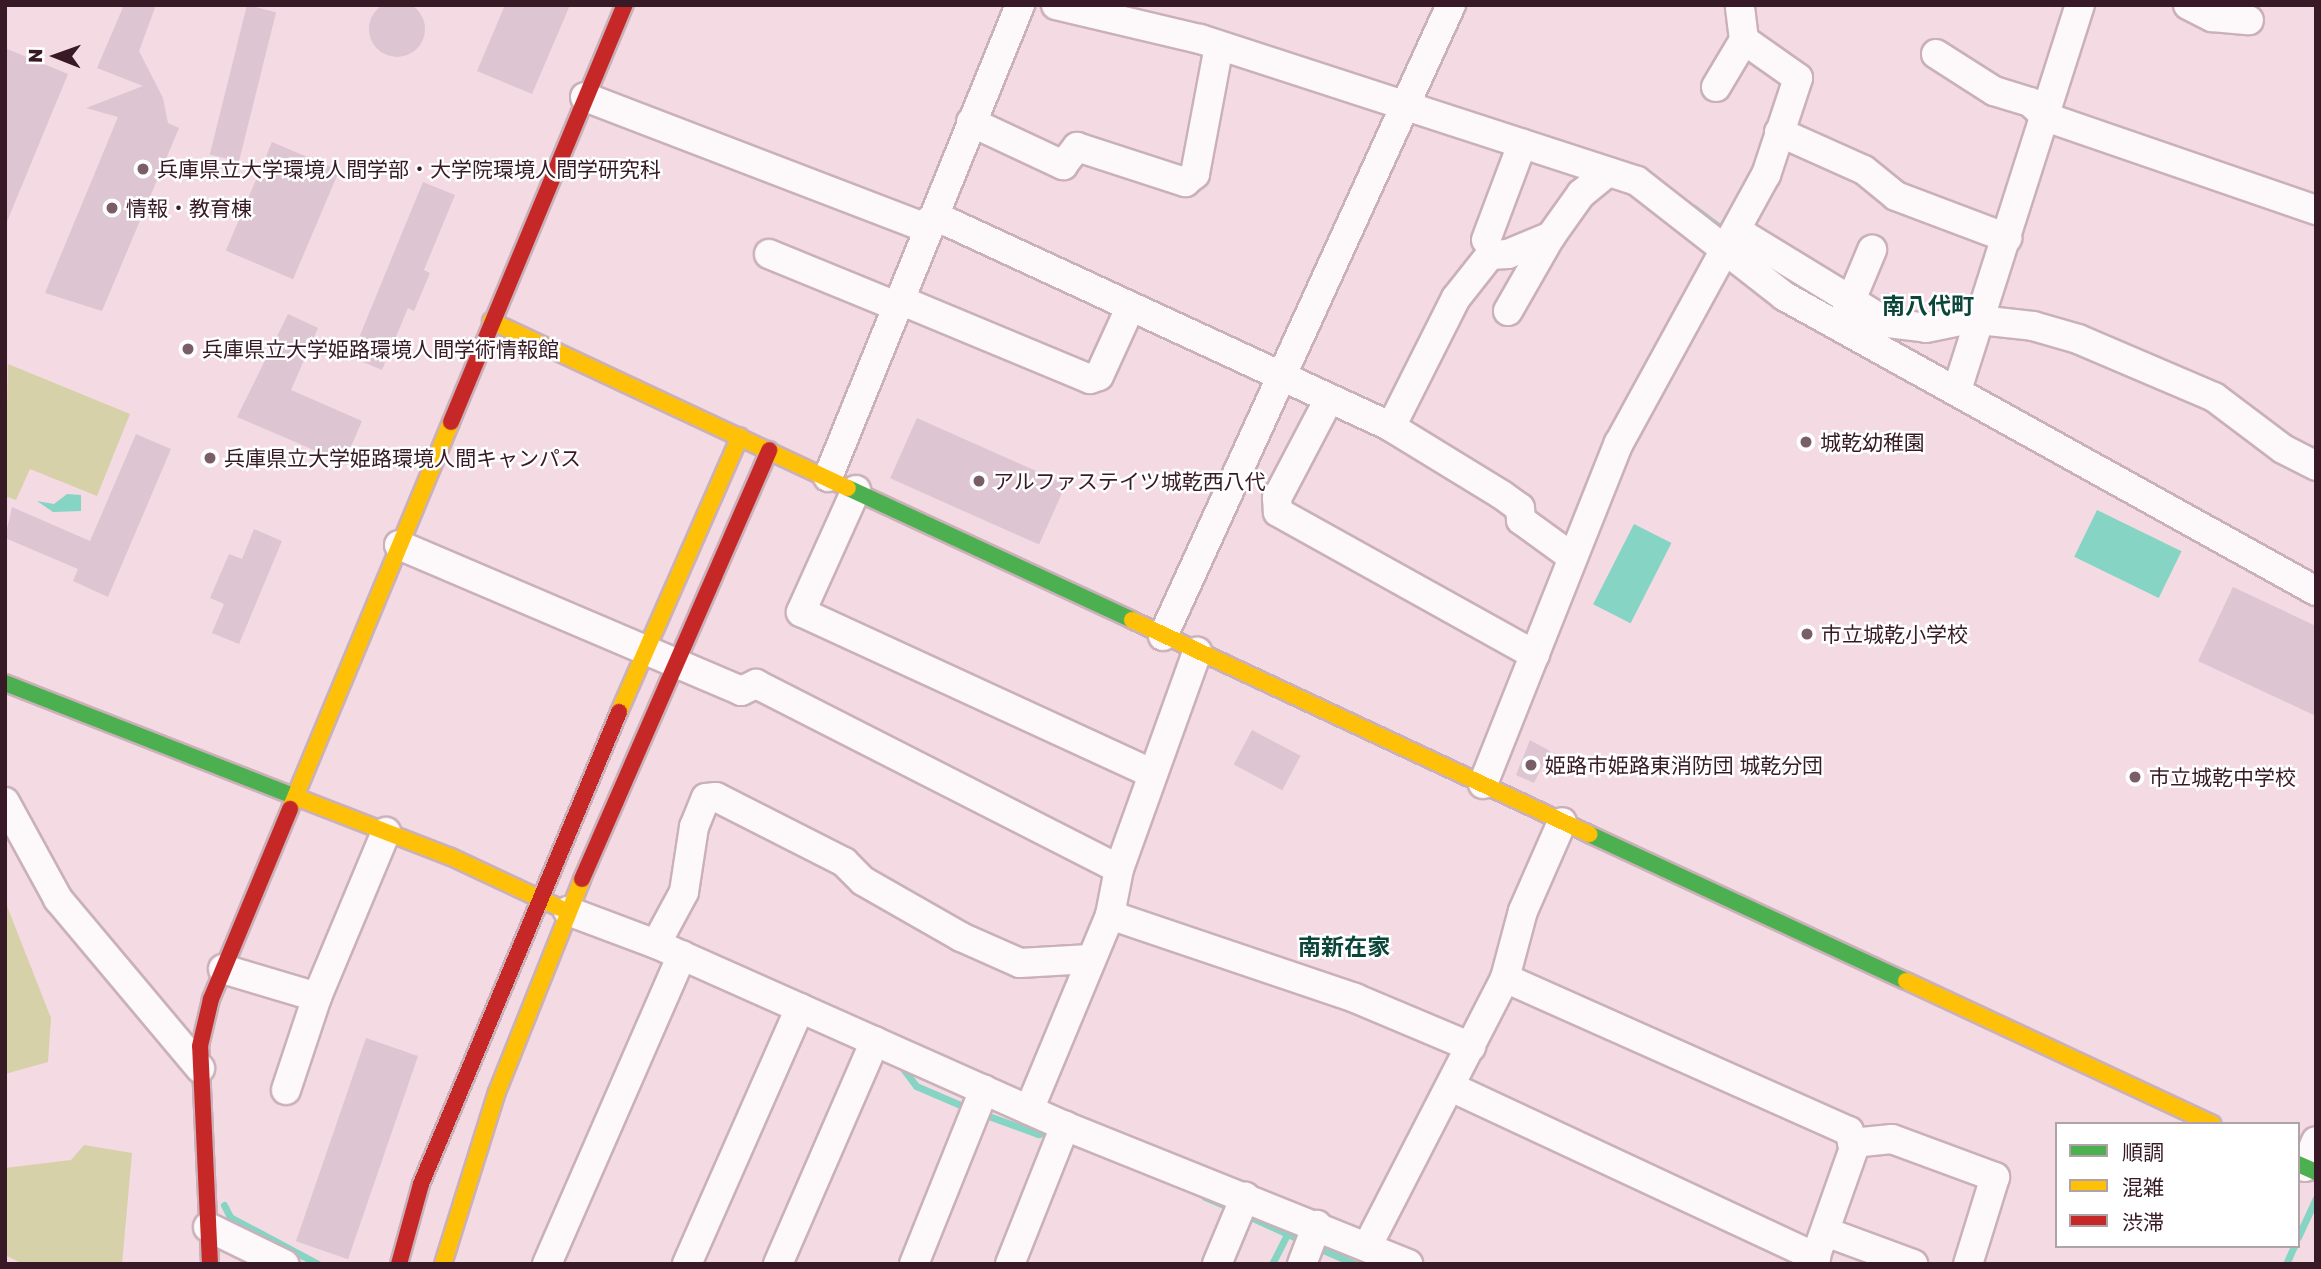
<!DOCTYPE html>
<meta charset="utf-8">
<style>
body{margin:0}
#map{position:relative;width:2321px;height:1269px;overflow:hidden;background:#f4dae2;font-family:"Golos Text","Noto Sans JP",sans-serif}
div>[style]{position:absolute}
.green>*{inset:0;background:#d6d1a9}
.water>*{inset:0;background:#85d4c4;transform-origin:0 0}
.stream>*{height:7px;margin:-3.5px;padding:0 3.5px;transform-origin:3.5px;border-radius:3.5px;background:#85d4c4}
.building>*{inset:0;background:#ddc5d2;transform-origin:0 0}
.round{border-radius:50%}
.roads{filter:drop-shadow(2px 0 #cab1b9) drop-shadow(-2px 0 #cab1b9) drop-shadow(0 2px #cab1b9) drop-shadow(0 -2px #cab1b9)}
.street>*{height:28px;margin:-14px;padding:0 14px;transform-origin:14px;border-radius:14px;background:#fdf9fb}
.fast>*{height:16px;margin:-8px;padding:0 8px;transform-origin:8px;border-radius:8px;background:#4caf50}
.slow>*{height:16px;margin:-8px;padding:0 8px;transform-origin:8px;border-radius:8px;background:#ffc107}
.jam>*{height:16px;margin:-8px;padding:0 8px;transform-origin:8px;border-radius:8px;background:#c62828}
.dots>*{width:19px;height:19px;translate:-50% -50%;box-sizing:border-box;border:4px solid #fff;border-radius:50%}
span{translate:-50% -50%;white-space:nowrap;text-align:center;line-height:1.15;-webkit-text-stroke:5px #fff;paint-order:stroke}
.poi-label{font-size:21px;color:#371a25}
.left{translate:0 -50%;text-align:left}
.neighbourhood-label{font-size:23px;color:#0c463b;font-weight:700}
.frame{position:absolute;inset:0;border:7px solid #371a25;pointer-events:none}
.legend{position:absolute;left:2055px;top:1122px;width:245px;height:126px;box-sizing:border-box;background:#fff;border:2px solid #afa3a8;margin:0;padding:9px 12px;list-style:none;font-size:21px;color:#371a25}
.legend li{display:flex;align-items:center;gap:14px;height:35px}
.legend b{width:35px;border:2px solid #afa3a8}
.north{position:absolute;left:21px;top:21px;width:70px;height:70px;-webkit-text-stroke:5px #fff;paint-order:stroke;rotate:271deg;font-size:19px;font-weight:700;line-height:28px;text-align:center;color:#371a25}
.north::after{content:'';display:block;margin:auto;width:24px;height:32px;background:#371a25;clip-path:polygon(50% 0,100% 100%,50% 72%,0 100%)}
</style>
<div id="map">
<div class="green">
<i style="clip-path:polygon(8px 364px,130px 414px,97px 496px,30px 469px,16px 500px,5px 496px)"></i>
<i style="clip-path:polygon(5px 901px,51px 1018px,48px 1062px,5px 1074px)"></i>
<i style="clip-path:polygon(84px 1145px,132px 1153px,122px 1264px,23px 1264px,5px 1255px,5px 1168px,71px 1160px)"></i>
</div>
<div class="water">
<i style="clip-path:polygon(67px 494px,81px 495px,81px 511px,53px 512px,37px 501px,54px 504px)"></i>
<i style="left:2097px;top:510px;width:94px;height:52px;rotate:26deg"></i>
<i style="left:1634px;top:524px;width:42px;height:90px;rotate:27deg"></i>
</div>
<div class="stream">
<i style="left:1694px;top:208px;width:40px;rotate:37deg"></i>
<i style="left:901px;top:1066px;width:25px;rotate:53deg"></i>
<i style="left:916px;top:1086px;width:61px;rotate:23.2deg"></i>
<i style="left:983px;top:1114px;width:59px;rotate:20deg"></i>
<i style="left:1038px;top:1134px;width:15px;rotate:-11deg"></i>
<i style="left:1205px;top:1197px;width:30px;rotate:23deg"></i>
<i style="left:224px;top:1205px;width:13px;rotate:63deg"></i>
<i style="left:230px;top:1217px;width:100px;rotate:28.1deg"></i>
<i style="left:1244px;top:1214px;width:65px;rotate:24.6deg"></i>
<i style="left:2298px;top:1237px;width:43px;rotate:-65.2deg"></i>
<i style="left:1314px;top:1246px;width:45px;rotate:23.7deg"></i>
<i style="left:1272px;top:1264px;width:34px;rotate:-63deg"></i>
<i style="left:2286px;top:1264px;width:20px;rotate:-66deg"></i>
</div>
<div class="building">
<i class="round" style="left:369px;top:1px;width:56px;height:56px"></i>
<i style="clip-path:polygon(124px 5px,156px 5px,139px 51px,163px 98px,168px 123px,179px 128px,102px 311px,45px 293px,118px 117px,86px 108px,143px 86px,97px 68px)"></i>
<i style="left:247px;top:5px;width:30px;height:154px;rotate:14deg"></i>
<i style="clip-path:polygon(505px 5px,570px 5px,532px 94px,477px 71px)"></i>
<i style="clip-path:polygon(5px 48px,68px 74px,6px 224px,5px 223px)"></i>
<i style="left:272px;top:142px;width:73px;height:118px;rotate:23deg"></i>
<i style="clip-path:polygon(423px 182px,455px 195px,424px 270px,430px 273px,414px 311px,408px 308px,382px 370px,351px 357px)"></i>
<i style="clip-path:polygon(288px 314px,318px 328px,291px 390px,362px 421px,344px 463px,237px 417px)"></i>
<i style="left:917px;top:418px;width:163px;height:66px;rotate:24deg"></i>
<i style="clip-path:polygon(136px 434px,171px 449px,108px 597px,73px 581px,78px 569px,5px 538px,12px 507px,90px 541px)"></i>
<i style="clip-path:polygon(254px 529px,282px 541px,239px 644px,212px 633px,224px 604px,210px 598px,229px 554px,242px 559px)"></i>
<i style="clip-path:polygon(2233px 587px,2316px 626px,2316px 716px,2198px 661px)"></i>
<i style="left:1252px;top:730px;width:55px;height:39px;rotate:28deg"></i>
<i style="clip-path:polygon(1530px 740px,1550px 751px,1534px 783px,1516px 775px)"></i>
<i style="left:366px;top:1038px;width:55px;height:215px;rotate:19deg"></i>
</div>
<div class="roads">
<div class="street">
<i style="left:1056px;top:5px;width:148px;rotate:13.3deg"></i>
<i style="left:1200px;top:39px;width:459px;rotate:18deg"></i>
<i style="left:1637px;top:181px;width:187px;rotate:38deg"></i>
<i style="left:1784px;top:296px;width:608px;rotate:29.01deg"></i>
<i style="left:2188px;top:5px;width:27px;rotate:27deg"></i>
<i style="left:2212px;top:17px;width:37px;rotate:5deg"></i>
<i style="left:1936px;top:54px;width:69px;rotate:32.5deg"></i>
<i style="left:1994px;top:91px;width:38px;rotate:17deg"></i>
<i style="left:2030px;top:102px;width:22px;rotate:43deg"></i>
<i style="left:2046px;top:117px;width:286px;rotate:19deg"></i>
<i style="left:1716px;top:87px;width:55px;rotate:-59.2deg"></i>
<i style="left:1744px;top:40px;width:35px;rotate:-97deg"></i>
<i style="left:585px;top:97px;width:365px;rotate:21deg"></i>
<i style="left:971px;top:122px;width:102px;rotate:25.1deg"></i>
<i style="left:1063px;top:165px;width:23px;rotate:-52deg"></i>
<i style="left:1077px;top:147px;width:114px;rotate:18deg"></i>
<i style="left:1185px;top:182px;width:13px;rotate:-39deg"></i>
<i style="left:1195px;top:174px;width:130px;rotate:-79.4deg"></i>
<i style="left:1779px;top:132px;width:93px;rotate:24.1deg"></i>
<i style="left:1864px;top:170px;width:41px;rotate:39.1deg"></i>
<i style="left:1896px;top:196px;width:119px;rotate:20.7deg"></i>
<i style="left:930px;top:220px;width:18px;rotate:6deg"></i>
<i style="left:948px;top:222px;width:488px;rotate:24.8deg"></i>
<i style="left:1391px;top:427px;width:130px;rotate:31.5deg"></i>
<i style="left:1502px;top:495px;width:22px;rotate:36deg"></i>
<i style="left:1520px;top:508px;width:12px;rotate:85deg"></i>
<i style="left:1521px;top:520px;width:63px;rotate:36deg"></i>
<i style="left:1739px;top:232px;width:175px;rotate:31.4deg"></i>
<i style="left:1888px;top:323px;width:38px;rotate:7deg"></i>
<i style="left:1926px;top:328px;width:45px;rotate:-11.6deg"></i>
<i style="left:1970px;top:319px;width:63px;rotate:6.3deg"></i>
<i style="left:2033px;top:326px;width:47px;rotate:16.1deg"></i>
<i style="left:2078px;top:339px;width:148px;rotate:23.1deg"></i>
<i style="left:2214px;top:397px;width:86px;rotate:37deg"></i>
<i style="left:2283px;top:449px;width:37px;rotate:27deg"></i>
<i style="left:1486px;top:240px;width:103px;rotate:-69.4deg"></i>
<i style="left:769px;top:254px;width:139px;rotate:22.3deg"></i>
<i style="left:900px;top:300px;width:206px;rotate:22.6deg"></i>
<i style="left:1090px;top:379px;width:9px;rotate:-18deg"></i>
<i style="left:1099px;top:376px;width:75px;rotate:-65.5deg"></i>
<i style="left:1508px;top:311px;width:86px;rotate:-60.2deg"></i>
<i style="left:1844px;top:317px;width:73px;rotate:-67.3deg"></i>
<i style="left:1957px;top:390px;width:404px;rotate:-72.3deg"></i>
<i style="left:1329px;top:399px;width:112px;rotate:117.7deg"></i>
<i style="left:1277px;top:498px;width:14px;rotate:86deg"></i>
<i style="left:1278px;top:512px;width:294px;rotate:29.1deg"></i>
<i style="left:1391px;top:427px;width:144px;rotate:-63.3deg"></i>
<i style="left:1456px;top:298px;width:55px;rotate:-51.7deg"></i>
<i style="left:1490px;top:255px;width:18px;rotate:-3deg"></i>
<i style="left:1508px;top:254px;width:47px;rotate:-22.7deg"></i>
<i style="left:1551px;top:236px;width:52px;rotate:-54.5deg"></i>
<i style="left:1581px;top:194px;width:35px;rotate:-39deg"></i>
<i style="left:828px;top:477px;width:510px;rotate:-67.86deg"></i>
<i style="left:856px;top:490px;width:134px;rotate:114.3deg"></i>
<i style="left:801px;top:612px;width:387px;rotate:24.7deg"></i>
<i style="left:399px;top:545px;width:372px;rotate:23.1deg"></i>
<i style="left:741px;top:691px;width:17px;rotate:-25deg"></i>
<i style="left:756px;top:684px;width:407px;rotate:27deg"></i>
<i style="left:1163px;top:636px;width:694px;rotate:-65.47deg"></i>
<i style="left:1483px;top:784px;width:367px;rotate:-68.3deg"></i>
<i style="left:1619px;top:443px;width:306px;rotate:-61.3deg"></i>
<i style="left:1766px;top:175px;width:102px;rotate:-71.7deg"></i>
<i style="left:1798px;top:78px;width:66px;rotate:-144.9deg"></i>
<i style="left:5px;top:802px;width:111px;rotate:61.3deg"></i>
<i style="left:58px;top:899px;width:221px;rotate:50deg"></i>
<i style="left:568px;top:911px;width:94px;rotate:20.6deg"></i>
<i style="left:656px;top:944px;width:448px;rotate:24deg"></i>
<i style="left:1065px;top:1126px;width:370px;rotate:21.9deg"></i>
<i style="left:1110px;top:915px;width:259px;rotate:18.7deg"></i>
<i style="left:1355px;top:998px;width:126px;rotate:22.9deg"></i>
<i style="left:656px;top:944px;width:59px;rotate:-61.7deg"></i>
<i style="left:684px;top:892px;width:66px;rotate:-81.3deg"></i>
<i style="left:694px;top:827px;width:31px;rotate:-68deg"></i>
<i style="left:706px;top:798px;width:10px;rotate:-6deg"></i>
<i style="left:716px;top:797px;width:144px;rotate:26.9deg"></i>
<i style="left:844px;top:862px;width:27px;rotate:45deg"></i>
<i style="left:863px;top:881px;width:113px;rotate:29.7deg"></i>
<i style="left:961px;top:937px;width:64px;rotate:23.8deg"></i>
<i style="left:1020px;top:963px;width:70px;rotate:-3.3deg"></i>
<i style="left:223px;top:969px;width:98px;rotate:16.6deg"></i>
<i style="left:317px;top:997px;width:179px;rotate:-67.3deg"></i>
<i style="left:1505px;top:978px;width:376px;rotate:24deg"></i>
<i style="left:1849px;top:1131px;width:18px;rotate:74deg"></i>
<i style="left:1854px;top:1148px;width:123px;rotate:109.5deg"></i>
<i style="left:1451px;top:1087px;width:403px;rotate:25deg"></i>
<i style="left:286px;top:1090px;width:98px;rotate:-71.6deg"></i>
<i style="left:1029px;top:1110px;width:211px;rotate:-67.4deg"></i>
<i style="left:1110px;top:915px;width:47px;rotate:-78.9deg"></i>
<i style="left:1119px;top:869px;width:231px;rotate:-70.2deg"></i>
<i style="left:1852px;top:1143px;width:40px;rotate:-5.7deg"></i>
<i style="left:1892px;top:1139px;width:110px;rotate:20.3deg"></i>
<i style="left:1995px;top:1177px;width:91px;rotate:107.2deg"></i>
<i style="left:2305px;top:1167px;width:28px;rotate:-67deg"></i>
<i style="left:208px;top:1227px;width:85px;rotate:26deg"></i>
<i style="left:1826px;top:1232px;width:93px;rotate:20.2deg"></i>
<i style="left:1368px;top:1245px;width:300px;rotate:-62.8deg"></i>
<i style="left:1505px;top:978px;width:69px;rotate:-75deg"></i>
<i style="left:1523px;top:911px;width:97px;rotate:-66.3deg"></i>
<i style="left:547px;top:1264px;width:337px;rotate:-66.4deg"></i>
<i style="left:687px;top:1264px;width:280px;rotate:-66.2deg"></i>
<i style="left:778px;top:1264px;width:243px;rotate:-66.5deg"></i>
<i style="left:914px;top:1264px;width:188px;rotate:-68.1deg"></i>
<i style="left:1010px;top:1264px;width:149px;rotate:-68.3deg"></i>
<i style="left:1217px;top:1264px;width:73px;rotate:-67.3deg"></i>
<i style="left:1302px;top:1264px;width:42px;rotate:-69deg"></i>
</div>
<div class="fast">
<i style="left:848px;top:488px;width:313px;rotate:24.9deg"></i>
<i style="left:5px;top:683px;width:313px;rotate:21.4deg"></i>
<i style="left:1589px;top:834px;width:349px;rotate:24.9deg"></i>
<i style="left:2298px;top:1164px;width:20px;rotate:24deg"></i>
</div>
<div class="slow">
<i style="left:491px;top:321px;width:394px;rotate:25.1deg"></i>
<i style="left:1132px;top:620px;width:505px;rotate:25.09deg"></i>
<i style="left:619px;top:712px;width:301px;rotate:-66.3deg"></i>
<i style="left:296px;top:797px;width:166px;rotate:21.2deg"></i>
<i style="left:451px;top:857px;width:120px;rotate:25.1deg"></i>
<i style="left:290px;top:809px;width:419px;rotate:-67.4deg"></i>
<i style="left:1906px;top:981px;width:338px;rotate:25deg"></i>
<i style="left:443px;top:1264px;width:180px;rotate:-72.6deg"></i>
<i style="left:497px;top:1092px;width:229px;rotate:-68.2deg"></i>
</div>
<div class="jam">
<i style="left:451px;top:422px;width:452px;rotate:-67.4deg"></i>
<i style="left:582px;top:879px;width:468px;rotate:-66.4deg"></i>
<i style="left:210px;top:1264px;width:218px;rotate:-92.6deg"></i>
<i style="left:200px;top:1046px;width:48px;rotate:-76.8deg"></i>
<i style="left:211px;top:999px;width:206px;rotate:-67.4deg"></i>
<i style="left:399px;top:1264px;width:83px;rotate:-74.6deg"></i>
<i style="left:421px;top:1184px;width:512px;rotate:-67.24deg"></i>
</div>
</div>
<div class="dots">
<i style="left:143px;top:169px;background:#795d67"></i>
<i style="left:112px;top:208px;background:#795d67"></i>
<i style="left:188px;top:349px;background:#795d67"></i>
<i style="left:1806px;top:442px;background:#795d67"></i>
<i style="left:210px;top:458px;background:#795d67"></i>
<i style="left:979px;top:481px;background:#795d67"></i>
<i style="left:1807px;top:634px;background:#795d67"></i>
<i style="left:1531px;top:765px;background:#795d67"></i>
<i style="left:2135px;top:777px;background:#795d67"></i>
</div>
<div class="poi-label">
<span class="left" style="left:157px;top:169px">兵庫県立大学環境人間学部・大学院環境人間学研究科</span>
<span class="left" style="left:126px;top:208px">情報・教育棟</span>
<span class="left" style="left:202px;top:349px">兵庫県立大学姫路環境人間学術情報館</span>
<span class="left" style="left:1820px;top:442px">城乾幼稚園</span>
<span class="left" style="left:224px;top:458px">兵庫県立大学姫路環境人間キャンパス</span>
<span class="left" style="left:993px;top:481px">アルファステイツ城乾西八代</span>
<span class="left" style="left:1821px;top:634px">市立城乾小学校</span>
<span class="left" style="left:1545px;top:765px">姫路市姫路東消防団 城乾分団</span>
<span class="left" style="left:2149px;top:777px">市立城乾中学校</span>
</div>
<div class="neighbourhood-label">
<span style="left:1928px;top:305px">南八代町</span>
<span style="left:1344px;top:946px">南新在家</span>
</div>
<div class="frame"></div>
<ul class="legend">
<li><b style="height:9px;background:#4caf50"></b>順調</li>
<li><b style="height:9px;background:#ffc107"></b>混雑</li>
<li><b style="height:9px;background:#c62828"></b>渋滞</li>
</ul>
<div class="north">N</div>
</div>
